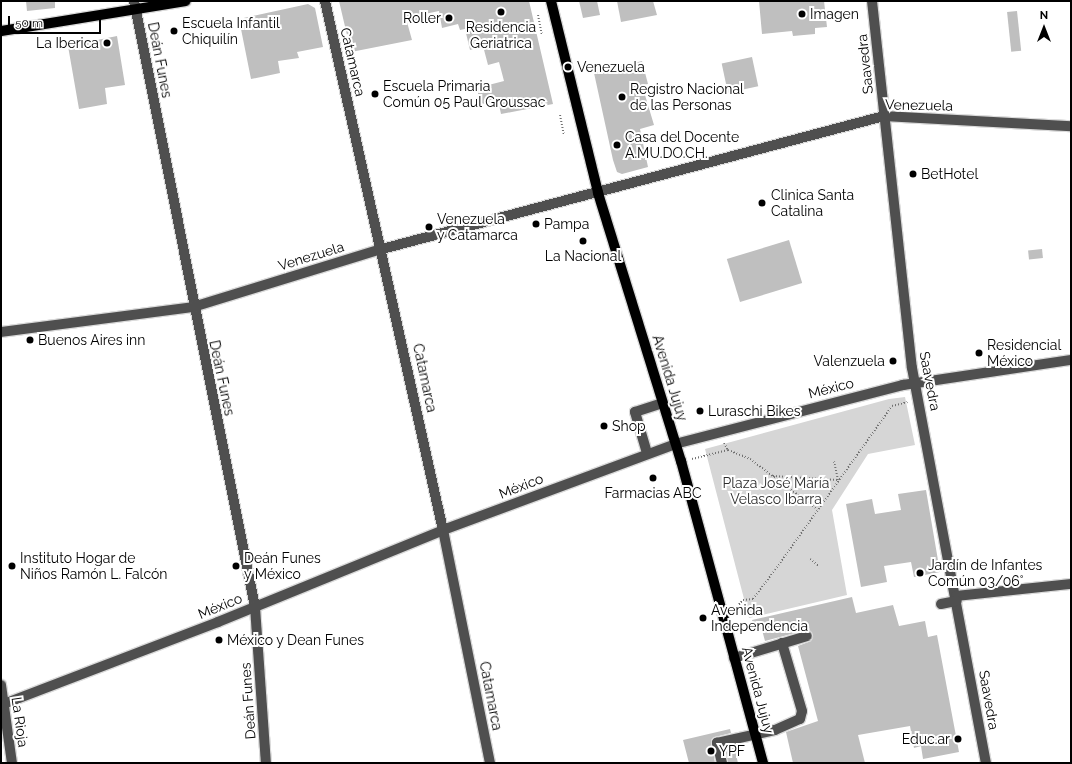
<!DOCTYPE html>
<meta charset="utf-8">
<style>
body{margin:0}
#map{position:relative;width:1072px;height:764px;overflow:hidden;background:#fff;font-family:Raleway,sans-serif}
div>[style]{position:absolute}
.green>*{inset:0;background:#d6d6d6}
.building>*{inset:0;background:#bfbfbf;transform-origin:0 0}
.path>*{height:2px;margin-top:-1px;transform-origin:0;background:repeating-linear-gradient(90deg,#717171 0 1px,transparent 0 3px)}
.roads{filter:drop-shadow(1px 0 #dbdbdb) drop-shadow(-1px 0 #dbdbdb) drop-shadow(0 1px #dbdbdb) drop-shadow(0 -1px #dbdbdb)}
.minor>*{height:10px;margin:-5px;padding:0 5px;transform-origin:5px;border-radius:5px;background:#4f4f4f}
.major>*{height:10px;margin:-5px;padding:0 5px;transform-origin:5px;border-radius:5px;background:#000}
.dots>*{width:11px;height:11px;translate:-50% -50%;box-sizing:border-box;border:2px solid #fff;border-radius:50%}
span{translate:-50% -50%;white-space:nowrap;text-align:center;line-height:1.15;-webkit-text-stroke:4px #fff;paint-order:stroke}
.poi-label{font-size:14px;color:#000}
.left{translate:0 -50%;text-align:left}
.right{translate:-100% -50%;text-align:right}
.street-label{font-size:14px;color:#000}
.park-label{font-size:14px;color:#2d2d2d}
.frame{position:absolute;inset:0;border:2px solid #000;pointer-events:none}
.north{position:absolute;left:1024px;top:8px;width:40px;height:40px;-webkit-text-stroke:3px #fff;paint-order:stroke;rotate:0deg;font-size:11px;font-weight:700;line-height:16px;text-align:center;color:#000}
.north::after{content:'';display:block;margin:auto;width:14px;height:18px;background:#000;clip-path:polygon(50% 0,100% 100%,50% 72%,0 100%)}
.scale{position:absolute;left:8px;top:16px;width:93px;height:18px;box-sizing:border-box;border:2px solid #000;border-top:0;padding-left:5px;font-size:12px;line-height:14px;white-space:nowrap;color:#000;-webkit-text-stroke:3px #fff;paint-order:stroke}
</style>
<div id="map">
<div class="green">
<i style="clip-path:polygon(905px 397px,915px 445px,868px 454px,832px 510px,847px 595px,749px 618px,705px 449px,889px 399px)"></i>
</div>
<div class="building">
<i style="clip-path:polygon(26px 1px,55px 1px,55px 8px,27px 11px)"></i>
<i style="clip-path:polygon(339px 1px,529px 1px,553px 104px,501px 114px,498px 100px,480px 105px,477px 88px,504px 81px,499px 62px,488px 65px,483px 46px,470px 50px,465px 29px,460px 30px,458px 24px,442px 28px,439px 11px,420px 15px,421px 19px,407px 22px,412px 40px,351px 52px)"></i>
<i style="clip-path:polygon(579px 1px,597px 1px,600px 15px,583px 18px)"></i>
<i style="clip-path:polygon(617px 1px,653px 1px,657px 15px,621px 22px)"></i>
<i style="clip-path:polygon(759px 1px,824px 1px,827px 27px,815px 28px,815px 34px,793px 36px,792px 31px,762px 34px)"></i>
<i style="clip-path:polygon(308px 4px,315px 8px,323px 47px,297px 52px,299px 58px,278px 61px,280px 73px,251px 79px,239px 19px)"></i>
<i style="left:1017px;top:11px;width:40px;height:10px;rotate:84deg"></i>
<i style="clip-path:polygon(117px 36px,125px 85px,105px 88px,107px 104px,79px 109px,68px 46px)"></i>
<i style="left:752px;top:57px;width:30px;height:31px;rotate:78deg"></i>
<i style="clip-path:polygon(642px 61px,648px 84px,642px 85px,654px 125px,640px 129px,648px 167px,622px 174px,617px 172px,613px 160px,594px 73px)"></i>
<i style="left:789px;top:240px;width:45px;height:65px;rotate:73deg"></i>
<i style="left:1042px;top:249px;width:9px;height:14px;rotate:84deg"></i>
<i style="clip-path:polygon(926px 490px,940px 572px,914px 577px,911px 562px,884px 566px,887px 582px,861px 587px,846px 504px,872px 499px,875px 514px,901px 510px,898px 494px)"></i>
<i style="clip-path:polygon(852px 597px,856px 613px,893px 605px,899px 626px,925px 621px,928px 637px,937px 635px,959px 752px,923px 759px,921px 746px,914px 748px,910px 726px,858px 735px,865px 763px,793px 763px,786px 732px,818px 721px,798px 646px,811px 641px,813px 635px,806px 630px,765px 641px,762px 630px,755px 631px,752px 620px)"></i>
<i style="clip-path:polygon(730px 729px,731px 733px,715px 737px,711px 741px,715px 763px,689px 763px,683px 740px)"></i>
<i style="clip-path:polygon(734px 746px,738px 763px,728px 763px,725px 748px)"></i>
</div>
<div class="path">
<i style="left:538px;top:15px;width:20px;rotate:79deg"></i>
<i style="left:560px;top:115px;width:20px;rotate:79deg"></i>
<i style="left:724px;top:443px;width:8px;rotate:60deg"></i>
<i style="left:692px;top:459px;width:37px;rotate:-14deg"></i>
<i style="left:728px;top:450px;width:24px;rotate:22deg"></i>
<i style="left:750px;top:459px;width:84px;rotate:36.7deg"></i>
<i style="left:773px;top:476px;width:65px;rotate:3.5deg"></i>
<i style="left:838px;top:480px;width:19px;rotate:-102deg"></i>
<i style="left:810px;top:559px;width:11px;rotate:38deg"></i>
<i style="left:733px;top:611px;width:15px;rotate:-48deg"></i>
<i style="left:743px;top:600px;width:10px;rotate:-6deg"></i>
<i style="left:753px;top:599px;width:36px;rotate:-53deg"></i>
<i style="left:775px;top:570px;width:201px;rotate:-54.5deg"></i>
<i style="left:892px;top:406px;width:16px;rotate:-14deg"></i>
</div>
<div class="roads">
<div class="minor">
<i style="left:134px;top:1px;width:618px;rotate:78.71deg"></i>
<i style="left:255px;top:607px;width:156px;rotate:86deg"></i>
<i style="left:325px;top:1px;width:542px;rotate:77.43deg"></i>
<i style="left:443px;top:530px;width:238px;rotate:78.6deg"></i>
<i style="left:872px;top:1px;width:369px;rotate:83.8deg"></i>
<i style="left:912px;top:368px;width:402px;rotate:79.4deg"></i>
<i style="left:1px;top:332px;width:194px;rotate:-7.4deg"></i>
<i style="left:193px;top:307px;width:198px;rotate:-17.1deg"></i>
<i style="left:382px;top:249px;width:519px;rotate:-14.84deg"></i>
<i style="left:884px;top:116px;width:187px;rotate:3.1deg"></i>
<i style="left:647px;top:453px;width:43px;rotate:-106.3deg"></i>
<i style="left:635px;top:412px;width:29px;rotate:-18deg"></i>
<i style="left:956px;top:596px;width:116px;rotate:-6deg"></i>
<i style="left:941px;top:604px;width:16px;rotate:-11deg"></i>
<i style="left:734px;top:658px;width:76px;rotate:-16.8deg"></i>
<i style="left:1px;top:685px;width:79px;rotate:82deg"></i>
<i style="left:1px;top:705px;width:232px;rotate:-20.9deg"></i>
<i style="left:218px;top:622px;width:243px;rotate:-22.2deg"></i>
<i style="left:443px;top:530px;width:247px;rotate:-20.3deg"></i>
<i style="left:675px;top:444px;width:236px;rotate:-14.5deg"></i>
<i style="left:903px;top:385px;width:170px;rotate:-8.5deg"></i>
<i style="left:722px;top:763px;width:21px;rotate:-104deg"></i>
<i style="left:717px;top:743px;width:59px;rotate:-12.6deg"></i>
<i style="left:775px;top:730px;width:27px;rotate:-24deg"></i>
<i style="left:800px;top:719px;width:8px;rotate:-76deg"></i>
<i style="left:802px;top:711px;width:71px;rotate:-106.4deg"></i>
</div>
<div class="major">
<i style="left:551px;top:1px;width:198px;rotate:76.2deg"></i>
<i style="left:598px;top:193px;width:281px;rotate:72.8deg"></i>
<i style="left:681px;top:461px;width:313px;rotate:74.8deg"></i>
<i style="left:1px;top:31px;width:187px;rotate:-9.2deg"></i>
</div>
</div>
<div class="dots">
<i style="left:501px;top:12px;background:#000"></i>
<i style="left:802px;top:14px;background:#000"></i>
<i style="left:449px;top:18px;background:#000"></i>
<i style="left:174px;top:31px;background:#000"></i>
<i style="left:107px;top:43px;background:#000"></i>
<i style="left:568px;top:67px;background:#000"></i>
<i style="left:375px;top:94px;background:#000"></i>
<i style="left:622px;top:97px;background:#000"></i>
<i style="left:617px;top:145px;background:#000"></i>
<i style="left:913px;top:174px;background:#000"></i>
<i style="left:762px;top:203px;background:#000"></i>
<i style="left:536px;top:224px;background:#000"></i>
<i style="left:429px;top:227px;background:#000"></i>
<i style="left:583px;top:241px;background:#000"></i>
<i style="left:30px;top:340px;background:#000"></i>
<i style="left:979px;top:353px;background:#000"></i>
<i style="left:893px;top:361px;background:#000"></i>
<i style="left:700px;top:411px;background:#000"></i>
<i style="left:604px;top:426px;background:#000"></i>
<i style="left:653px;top:478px;background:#000"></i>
<i style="left:12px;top:566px;background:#000"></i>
<i style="left:236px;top:566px;background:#000"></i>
<i style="left:920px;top:573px;background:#000"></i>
<i style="left:703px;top:618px;background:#000"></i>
<i style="left:219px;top:640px;background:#000"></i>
<i style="left:958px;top:739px;background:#000"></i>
<i style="left:711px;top:751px;background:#000"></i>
</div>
<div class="poi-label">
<span class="left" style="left:810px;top:14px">Imagen</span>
<span class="right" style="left:441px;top:18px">Roller</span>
<span class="left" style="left:182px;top:31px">Escuela Infantil<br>Chiquilín</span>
<span style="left:501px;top:35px">Residencia<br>Geriatrica</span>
<span class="right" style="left:99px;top:43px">La Iberica</span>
<span class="left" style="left:577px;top:67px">Venezuela</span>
<span class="left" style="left:383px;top:94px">Escuela Primaria<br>Común 05 Paul Groussac</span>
<span class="left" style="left:630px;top:97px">Registro Nacional<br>de las Personas</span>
<span class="left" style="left:625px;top:145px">Casa del Docente<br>A.MU.DO.CH.</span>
<span class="left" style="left:921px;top:174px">BetHotel</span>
<span class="left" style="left:771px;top:203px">Clinica Santa<br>Catalina</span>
<span class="left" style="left:437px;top:227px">Venezuela<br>y Catamarca</span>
<span class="left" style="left:544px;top:224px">Pampa</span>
<span style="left:583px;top:256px">La Nacional</span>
<span class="left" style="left:38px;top:340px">Buenos Aires inn</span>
<span class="left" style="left:987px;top:353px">Residencial<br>México</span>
<span class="right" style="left:885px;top:361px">Valenzuela</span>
<span class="left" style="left:708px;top:411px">Luraschi Bikes</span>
<span class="left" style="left:612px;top:426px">Shop</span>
<span style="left:653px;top:493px">Farmacias ABC</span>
<span class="left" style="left:20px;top:566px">Instituto Hogar de<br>Niños Ramón L. Falcón</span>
<span class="left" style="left:244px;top:566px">Deán Funes<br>y México</span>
<span class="left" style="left:928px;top:573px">Jardín de Infantes<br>Común 03/06°</span>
<span class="left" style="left:711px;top:618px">Avenida<br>Independencia</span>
<span class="left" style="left:227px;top:640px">México y Dean Funes</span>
<span class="right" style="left:950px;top:739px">Educ.ar</span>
<span class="left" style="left:719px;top:751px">YPF</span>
</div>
<div class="street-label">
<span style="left:160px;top:60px;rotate:79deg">Deán Funes</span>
<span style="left:353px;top:62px;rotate:77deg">Catamarca</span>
<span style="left:865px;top:64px;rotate:-96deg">Saavedra</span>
<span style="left:919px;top:105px;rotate:1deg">Venezuela</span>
<span style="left:311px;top:256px;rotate:-17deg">Venezuela</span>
<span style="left:222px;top:378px;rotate:78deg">Deán Funes</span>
<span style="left:425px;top:378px;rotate:78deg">Catamarca</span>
<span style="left:670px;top:378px;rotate:73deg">Avenida Jujuy</span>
<span style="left:930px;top:381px;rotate:79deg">Saavedra</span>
<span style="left:831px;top:388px;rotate:-14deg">México</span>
<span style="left:521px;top:486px;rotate:-21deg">México</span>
<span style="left:220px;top:606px;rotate:-22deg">México</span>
<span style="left:758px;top:690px;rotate:75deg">Avenida Jujuy</span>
<span style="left:491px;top:696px;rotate:79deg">Catamarca</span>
<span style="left:989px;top:700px;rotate:80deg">Saavedra</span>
<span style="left:248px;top:701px;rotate:-94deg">Deán Funes</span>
<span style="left:20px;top:722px;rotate:82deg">La Rioja</span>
</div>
<div class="park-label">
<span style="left:776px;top:491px">Plaza José María<br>Velasco Ibarra</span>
</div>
<div class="frame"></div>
<div class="north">N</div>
<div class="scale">50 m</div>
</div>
